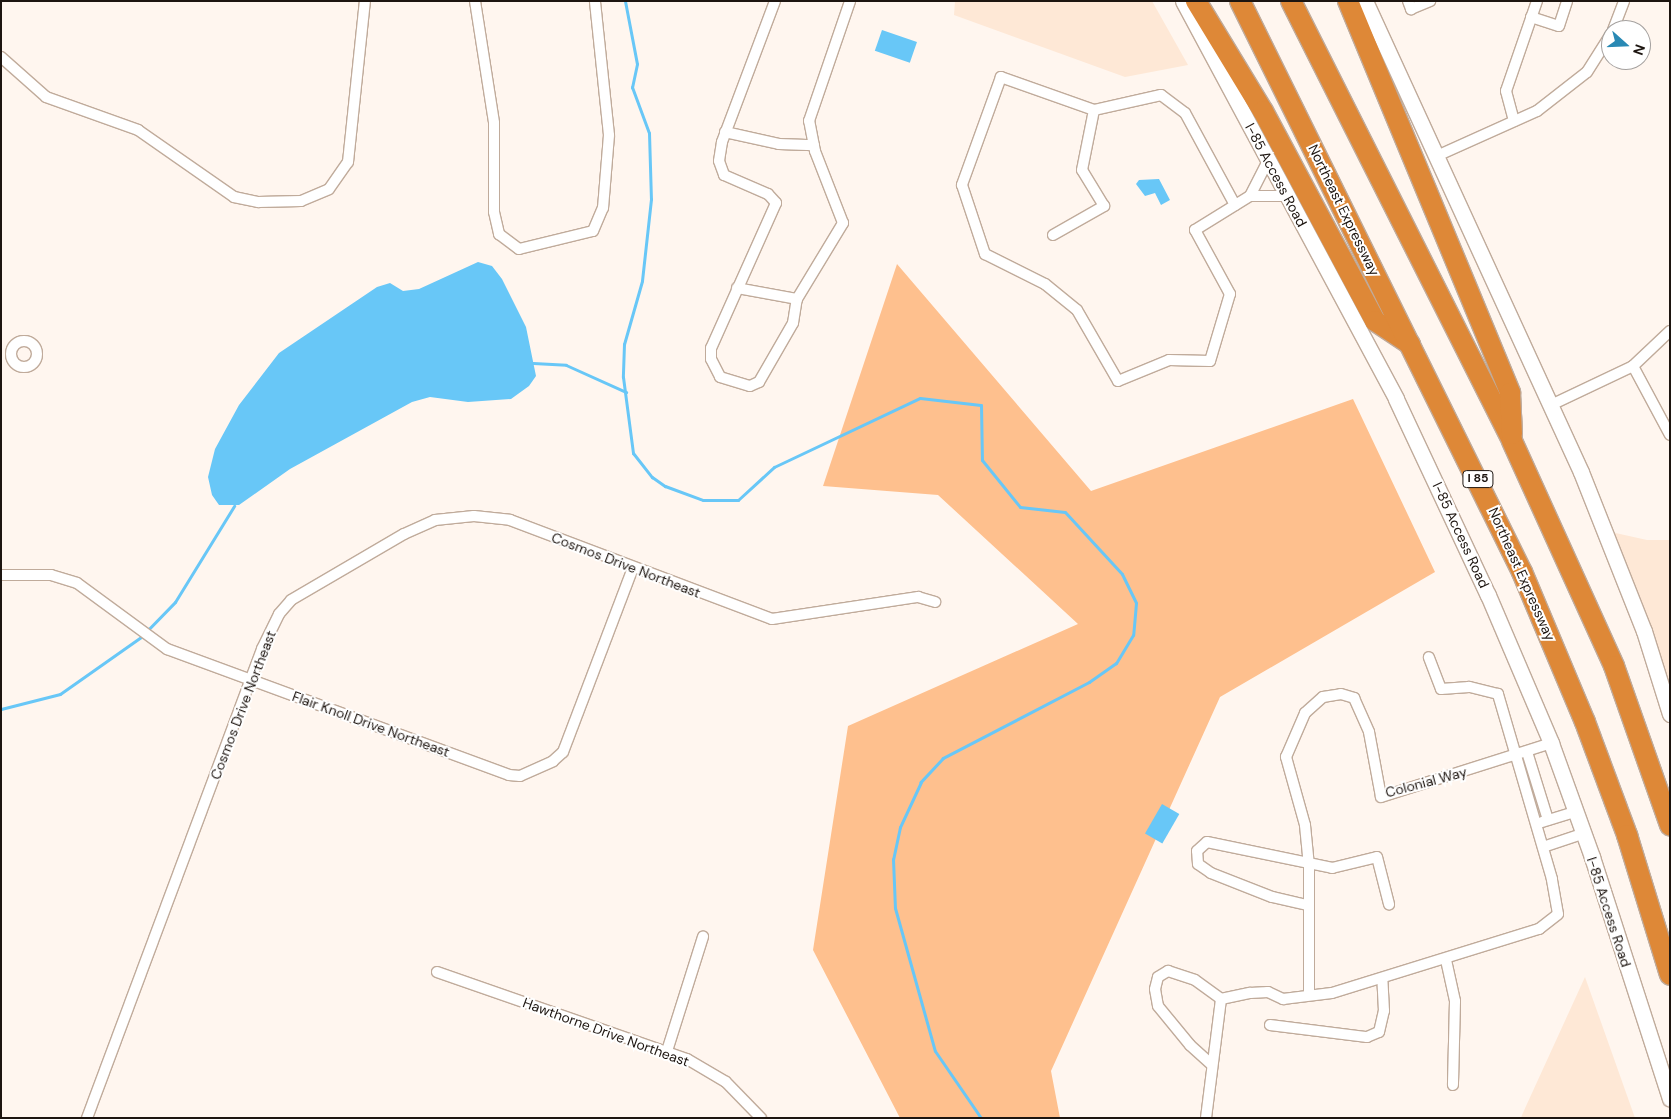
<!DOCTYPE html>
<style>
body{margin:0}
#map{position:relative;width:1671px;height:1119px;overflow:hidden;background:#fff6ef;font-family:"DM Sans",sans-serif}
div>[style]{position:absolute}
.built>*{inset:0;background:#fee8d6}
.green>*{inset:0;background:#fec08e}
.water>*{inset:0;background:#68c7f7;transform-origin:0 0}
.stream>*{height:3px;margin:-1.5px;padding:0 1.5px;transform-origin:1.5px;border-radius:1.5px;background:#68c7f7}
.roads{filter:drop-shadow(1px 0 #c0ab9b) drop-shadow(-1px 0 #c0ab9b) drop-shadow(0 1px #c0ab9b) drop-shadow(0 -1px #c0ab9b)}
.minor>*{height:10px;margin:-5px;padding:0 5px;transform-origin:5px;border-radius:5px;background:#fff}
.minor>.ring{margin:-5px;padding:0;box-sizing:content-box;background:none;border:10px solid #fff;border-radius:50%}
.secondary>*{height:15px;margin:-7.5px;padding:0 7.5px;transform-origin:7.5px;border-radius:7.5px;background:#fff}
.motorway>*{height:20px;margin:-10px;padding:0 10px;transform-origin:10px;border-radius:10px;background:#de8837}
span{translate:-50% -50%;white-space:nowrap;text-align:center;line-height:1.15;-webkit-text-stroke:4px #fff;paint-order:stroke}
.shield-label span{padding:1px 4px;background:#fff;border:1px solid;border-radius:4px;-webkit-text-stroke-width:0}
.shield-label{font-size:12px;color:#1d1510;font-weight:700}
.street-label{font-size:14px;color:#1d1510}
.frame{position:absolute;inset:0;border:2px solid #1d1510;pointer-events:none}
.north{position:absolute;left:1601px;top:20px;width:50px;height:50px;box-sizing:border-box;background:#fff;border:1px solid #a5a19f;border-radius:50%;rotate:110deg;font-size:14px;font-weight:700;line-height:20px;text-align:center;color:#1d1510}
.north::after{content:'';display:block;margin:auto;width:18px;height:22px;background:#2989b4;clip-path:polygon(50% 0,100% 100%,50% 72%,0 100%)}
</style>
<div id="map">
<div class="built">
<i style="clip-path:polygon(955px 1px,1152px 1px,1188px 65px,1125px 77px,954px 15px)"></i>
<i style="clip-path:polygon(1602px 530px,1647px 540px,1670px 540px,1670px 713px)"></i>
<i style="clip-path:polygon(1585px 977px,1635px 1118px,1521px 1118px,1522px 1115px)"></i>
</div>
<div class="green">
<i style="clip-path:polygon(897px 264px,1091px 491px,1353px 399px,1435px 572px,1220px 697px,1051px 1071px,1060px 1118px,900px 1118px,813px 950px,848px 726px,1078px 624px,938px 495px,823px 486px)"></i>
</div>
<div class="water">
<i style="left:882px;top:30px;width:37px;height:22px;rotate:19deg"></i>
<i style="clip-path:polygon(1159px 179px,1170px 200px,1161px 205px,1155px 193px,1145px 196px,1136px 184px,1139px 180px)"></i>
<i style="clip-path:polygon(478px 262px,492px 266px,502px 279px,526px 327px,536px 376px,529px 386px,511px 399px,468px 402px,430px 397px,412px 402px,290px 469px,239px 505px,219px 505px,212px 495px,208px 477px,215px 449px,239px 405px,279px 353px,377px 287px,390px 283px,403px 291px,419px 289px)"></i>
<i style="left:1162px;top:804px;width:20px;height:34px;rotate:30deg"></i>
</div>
<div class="stream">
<i style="left:625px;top:1px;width:64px;rotate:79.2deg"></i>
<i style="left:637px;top:64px;width:24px;rotate:102deg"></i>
<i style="left:632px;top:87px;width:49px;rotate:69.7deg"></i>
<i style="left:649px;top:133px;width:66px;rotate:88.3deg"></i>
<i style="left:651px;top:199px;width:82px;rotate:96.3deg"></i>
<i style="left:642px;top:281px;width:66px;rotate:105.9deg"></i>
<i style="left:624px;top:344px;width:33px;rotate:92deg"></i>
<i style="left:623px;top:377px;width:77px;rotate:82.5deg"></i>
<i style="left:633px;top:453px;width:31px;rotate:52deg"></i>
<i style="left:652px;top:477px;width:16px;rotate:35deg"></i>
<i style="left:665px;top:486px;width:40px;rotate:20.2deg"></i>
<i style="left:703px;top:500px;width:35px"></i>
<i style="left:738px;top:500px;width:49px;rotate:-42.5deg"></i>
<i style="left:774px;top:467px;width:161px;rotate:-25.3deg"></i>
<i style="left:920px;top:398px;width:61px;rotate:6.5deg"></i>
<i style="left:981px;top:405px;width:55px;rotate:89deg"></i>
<i style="left:982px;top:460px;width:60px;rotate:51deg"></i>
<i style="left:1020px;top:507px;width:45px;rotate:6.3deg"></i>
<i style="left:1065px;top:512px;width:84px;rotate:47.4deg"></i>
<i style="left:1122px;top:574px;width:32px;rotate:64deg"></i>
<i style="left:1136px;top:603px;width:32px;rotate:95deg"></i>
<i style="left:1133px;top:635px;width:33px;rotate:121deg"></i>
<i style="left:1116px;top:663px;width:33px;rotate:145deg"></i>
<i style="left:1089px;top:682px;width:165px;rotate:152.5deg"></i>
<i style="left:943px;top:758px;width:33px;rotate:133deg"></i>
<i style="left:921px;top:782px;width:50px;rotate:115deg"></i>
<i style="left:900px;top:827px;width:33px;rotate:102deg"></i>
<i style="left:893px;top:859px;width:49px;rotate:87.7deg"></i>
<i style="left:895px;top:908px;width:148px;rotate:74.4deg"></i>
<i style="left:935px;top:1051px;width:81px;rotate:55.5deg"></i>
<i style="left:533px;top:363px;width:33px;rotate:3deg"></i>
<i style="left:566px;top:365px;width:66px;rotate:24.2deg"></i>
<i style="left:1px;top:709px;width:61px;rotate:-14.3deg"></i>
<i style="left:60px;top:694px;width:99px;rotate:-35.1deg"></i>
<i style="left:141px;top:637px;width:49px;rotate:-45.8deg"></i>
<i style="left:175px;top:602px;width:113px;rotate:-58.4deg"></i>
</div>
<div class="roads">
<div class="minor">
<i style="left:475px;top:1px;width:123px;rotate:81.1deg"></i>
<i style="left:494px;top:123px;width:89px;rotate:90deg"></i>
<i style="left:494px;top:212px;width:23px;rotate:77deg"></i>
<i style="left:499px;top:234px;width:25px;rotate:37deg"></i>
<i style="left:519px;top:249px;width:76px;rotate:-13.7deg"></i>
<i style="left:593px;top:231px;width:25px;rotate:-67deg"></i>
<i style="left:603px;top:208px;width:73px;rotate:-85.3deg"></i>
<i style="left:609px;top:135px;width:135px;rotate:-96deg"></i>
<i style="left:775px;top:1px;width:151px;rotate:110.6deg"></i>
<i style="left:722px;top:142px;width:19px;rotate:99deg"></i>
<i style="left:719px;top:161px;width:15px;rotate:70deg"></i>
<i style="left:724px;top:175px;width:48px;rotate:23.4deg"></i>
<i style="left:768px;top:194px;width:12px;rotate:48deg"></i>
<i style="left:776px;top:203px;width:159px;rotate:114.1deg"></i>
<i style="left:711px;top:348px;width:11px;rotate:90deg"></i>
<i style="left:711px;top:359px;width:20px;rotate:63deg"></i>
<i style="left:720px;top:377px;width:31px;rotate:17deg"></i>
<i style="left:750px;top:386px;width:10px;rotate:-24deg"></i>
<i style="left:759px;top:382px;width:68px;rotate:-60deg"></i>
<i style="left:793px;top:323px;width:24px;rotate:-81deg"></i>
<i style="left:797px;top:299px;width:89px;rotate:-58.8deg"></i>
<i style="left:843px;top:223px;width:77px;rotate:-111.3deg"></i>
<i style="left:815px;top:151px;width:31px;rotate:-101deg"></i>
<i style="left:809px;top:121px;width:127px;rotate:-71.1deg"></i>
<i style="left:1408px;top:1px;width:9px;rotate:69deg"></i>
<i style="left:1411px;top:9px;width:21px;rotate:-23deg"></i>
<i style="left:1531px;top:17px;width:29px;rotate:18deg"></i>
<i style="left:1559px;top:26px;width:26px;rotate:-72deg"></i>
<i style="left:1613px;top:30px;width:31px;rotate:-69deg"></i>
<i style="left:1px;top:57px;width:60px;rotate:41.6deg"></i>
<i style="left:46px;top:97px;width:98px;rotate:19.7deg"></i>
<i style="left:138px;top:130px;width:117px;rotate:34.9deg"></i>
<i style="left:234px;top:197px;width:25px;rotate:12deg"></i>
<i style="left:258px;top:202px;width:43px;rotate:-1.3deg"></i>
<i style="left:301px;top:201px;width:30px;rotate:-23deg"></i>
<i style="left:329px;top:189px;width:33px;rotate:-55deg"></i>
<i style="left:348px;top:162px;width:162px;rotate:-84deg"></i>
<i style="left:1514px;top:121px;width:31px;rotate:-105deg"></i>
<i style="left:1506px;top:91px;width:95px;rotate:-71deg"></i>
<i style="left:725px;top:132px;width:55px;rotate:12.5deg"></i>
<i style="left:779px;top:144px;width:35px;rotate:2deg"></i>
<i style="left:1439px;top:155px;width:107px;rotate:-24.2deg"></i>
<i style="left:1537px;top:111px;width:63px;rotate:-38deg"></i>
<i style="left:1587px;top:72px;width:45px;rotate:-57.7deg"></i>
<i style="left:1250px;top:196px;width:38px"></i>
<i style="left:1235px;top:205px;width:105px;rotate:-118.5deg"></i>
<i style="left:1185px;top:113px;width:30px;rotate:-143deg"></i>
<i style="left:1161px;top:95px;width:69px;rotate:167.4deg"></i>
<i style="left:1094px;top:110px;width:99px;rotate:-160.5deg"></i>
<i style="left:1001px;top:77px;width:115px;rotate:109.9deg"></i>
<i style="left:962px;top:185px;width:73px;rotate:71.6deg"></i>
<i style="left:985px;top:254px;width:67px;rotate:26.6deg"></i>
<i style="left:1045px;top:284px;width:41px;rotate:39.1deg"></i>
<i style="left:1077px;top:310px;width:82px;rotate:60deg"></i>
<i style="left:1118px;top:381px;width:55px;rotate:-22.4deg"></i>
<i style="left:1169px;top:360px;width:41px;rotate:1.4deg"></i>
<i style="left:1210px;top:361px;width:70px;rotate:-73.4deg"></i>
<i style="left:1230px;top:294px;width:73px;rotate:-118.7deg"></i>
<i style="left:1195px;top:230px;width:65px;rotate:-31.7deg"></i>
<i style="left:1250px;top:196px;width:39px;rotate:-63deg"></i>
<i style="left:1053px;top:235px;width:59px;rotate:-29.6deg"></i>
<i style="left:1104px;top:206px;width:42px;rotate:-121.4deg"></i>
<i style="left:1082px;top:170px;width:61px;rotate:-78.7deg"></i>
<i style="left:737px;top:288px;width:61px;rotate:10.4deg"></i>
<i class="ring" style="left:11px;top:341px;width:16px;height:16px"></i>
<i style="left:1633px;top:366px;width:78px;rotate:61.8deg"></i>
<i style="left:1551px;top:405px;width:91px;rotate:-25.4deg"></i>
<i style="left:1633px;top:366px;width:51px;rotate:-43.4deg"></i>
<i style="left:1px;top:575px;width:50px"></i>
<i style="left:51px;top:575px;width:27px;rotate:17deg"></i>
<i style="left:77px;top:583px;width:112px;rotate:36.3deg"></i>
<i style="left:167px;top:649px;width:364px;rotate:20.2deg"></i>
<i style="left:509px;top:775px;width:11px;rotate:5deg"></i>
<i style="left:520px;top:776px;width:36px;rotate:-24deg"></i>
<i style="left:553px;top:761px;width:13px;rotate:-42deg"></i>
<i style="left:563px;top:752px;width:197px;rotate:-69.2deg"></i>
<i style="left:1527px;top:752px;width:71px;rotate:72.8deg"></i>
<i style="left:1542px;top:822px;width:34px;rotate:-17deg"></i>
<i style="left:1543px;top:847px;width:41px;rotate:-18.4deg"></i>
<i style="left:1307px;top:905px;width:36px;rotate:-167deg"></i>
<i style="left:1272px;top:897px;width:66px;rotate:-158.5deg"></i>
<i style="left:1211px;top:873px;width:16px;rotate:-145deg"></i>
<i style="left:1198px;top:864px;width:13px;rotate:-94deg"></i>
<i style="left:1197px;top:851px;width:13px;rotate:-42deg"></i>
<i style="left:1207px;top:842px;width:128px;rotate:11.7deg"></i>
<i style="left:1332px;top:868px;width:46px;rotate:-13.7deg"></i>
<i style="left:1377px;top:857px;width:49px;rotate:75.7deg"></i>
<i style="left:1446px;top:960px;width:42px;rotate:77.6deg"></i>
<i style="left:1455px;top:1001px;width:84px;rotate:91.4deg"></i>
<i style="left:437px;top:972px;width:265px;rotate:19.2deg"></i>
<i style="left:687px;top:1059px;width:45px;rotate:30.5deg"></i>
<i style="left:726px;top:1082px;width:50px;rotate:45.8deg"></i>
<i style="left:1309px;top:993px;width:127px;rotate:-90deg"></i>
<i style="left:1309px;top:866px;width:41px;rotate:-95.6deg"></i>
<i style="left:1305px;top:825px;width:71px;rotate:-105.6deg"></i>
<i style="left:1286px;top:757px;width:48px;rotate:-66.6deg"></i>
<i style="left:1305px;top:713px;width:24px;rotate:-42deg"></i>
<i style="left:1323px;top:697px;width:18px;rotate:-9deg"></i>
<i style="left:1341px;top:694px;width:14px;rotate:17deg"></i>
<i style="left:1354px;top:698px;width:37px;rotate:66deg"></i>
<i style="left:1369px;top:732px;width:66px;rotate:79.5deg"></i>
<i style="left:1381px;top:797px;width:178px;rotate:-17.6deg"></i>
<i style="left:1221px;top:999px;width:30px;rotate:-12deg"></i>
<i style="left:1250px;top:993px;width:18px;rotate:-3deg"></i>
<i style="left:1268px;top:992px;width:17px;rotate:25deg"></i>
<i style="left:1283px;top:999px;width:49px;rotate:-7deg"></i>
<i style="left:1332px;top:993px;width:217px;rotate:-17.2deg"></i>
<i style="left:1539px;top:929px;width:24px;rotate:-38deg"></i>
<i style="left:1558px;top:914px;width:36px;rotate:-100deg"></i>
<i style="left:1552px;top:879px;width:193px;rotate:-106.3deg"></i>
<i style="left:1498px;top:694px;width:30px;rotate:-166deg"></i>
<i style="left:1469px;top:687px;width:28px;rotate:176deg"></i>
<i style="left:1441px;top:689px;width:34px;rotate:-111deg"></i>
<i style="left:1270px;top:1025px;width:98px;rotate:7.1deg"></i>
<i style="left:1367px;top:1037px;width:13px;rotate:-23deg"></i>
<i style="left:1379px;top:1032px;width:22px;rotate:-77deg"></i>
<i style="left:1384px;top:1011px;width:33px;rotate:-93deg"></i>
<i style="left:667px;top:1051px;width:120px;rotate:-72.5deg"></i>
<i style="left:1211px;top:1064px;width:28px;rotate:-138deg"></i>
<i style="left:1190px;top:1045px;width:50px;rotate:-129.4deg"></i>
<i style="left:1158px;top:1006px;width:17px;rotate:-100deg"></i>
<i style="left:1155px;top:989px;width:12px;rotate:-76deg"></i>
<i style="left:1158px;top:977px;width:12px;rotate:-31deg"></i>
<i style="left:1168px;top:971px;width:28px;rotate:18deg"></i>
<i style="left:1195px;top:980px;width:32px;rotate:36deg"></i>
<i style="left:87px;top:1118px;width:501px;rotate:-69.54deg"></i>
<i style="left:262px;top:649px;width:39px;rotate:-64deg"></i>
<i style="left:279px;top:614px;width:18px;rotate:-49deg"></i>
<i style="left:291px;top:600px;width:131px;rotate:-30.3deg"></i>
<i style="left:404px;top:534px;width:34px;rotate:-24deg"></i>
<i style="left:435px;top:520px;width:39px;rotate:-6deg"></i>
<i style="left:474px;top:516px;width:36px;rotate:6deg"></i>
<i style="left:510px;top:520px;width:280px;rotate:20.7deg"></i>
<i style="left:772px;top:619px;width:148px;rotate:-8.6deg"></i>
<i style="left:918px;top:597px;width:18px;rotate:16deg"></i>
<i style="left:1206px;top:1118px;width:120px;rotate:-82.8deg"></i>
</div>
<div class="secondary">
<i style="left:1183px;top:1px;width:451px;rotate:61.8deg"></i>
<i style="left:1396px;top:399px;width:217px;rotate:64.9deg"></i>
<i style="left:1488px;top:595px;width:161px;rotate:66.9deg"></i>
<i style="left:1551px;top:743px;width:121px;rotate:70.2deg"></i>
<i style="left:1592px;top:857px;width:254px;rotate:72.1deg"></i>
<i style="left:1365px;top:1px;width:518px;rotate:65.36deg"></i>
<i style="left:1581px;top:472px;width:171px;rotate:68.4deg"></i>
<i style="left:1644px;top:631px;width:87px;rotate:72.6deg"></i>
</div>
<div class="motorway">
<i style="left:1196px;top:1px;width:129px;rotate:58.7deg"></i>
<i style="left:1263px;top:111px;width:238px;rotate:61.9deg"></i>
<i style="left:1375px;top:321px;width:42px;rotate:33.3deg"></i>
<i style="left:1240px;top:1px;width:637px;rotate:63.72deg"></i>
<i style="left:1522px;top:572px;width:163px;rotate:67.2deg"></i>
<i style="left:1585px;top:722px;width:121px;rotate:69.6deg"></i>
<i style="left:1627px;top:835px;width:146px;rotate:72.9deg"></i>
<i style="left:1291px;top:1px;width:492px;rotate:63.3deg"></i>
<i style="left:1512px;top:441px;width:247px;rotate:65.6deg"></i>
<i style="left:1614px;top:666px;width:169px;rotate:70.6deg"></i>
<i style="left:1348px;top:1px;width:424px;rotate:67.5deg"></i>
<i style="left:1510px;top:393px;width:41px;rotate:87.2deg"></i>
</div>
</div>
<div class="shield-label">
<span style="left:1478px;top:479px">I 85</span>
</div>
<div class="street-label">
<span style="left:1276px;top:175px;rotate:62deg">I-85 Access Road</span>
<span style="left:1344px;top:210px;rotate:64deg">Northeast Expressway</span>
<span style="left:1461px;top:535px;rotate:65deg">I-85 Access Road</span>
<span style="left:626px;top:565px;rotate:21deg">Cosmos Drive Northeast</span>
<span style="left:1522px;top:574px;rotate:66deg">Northeast Expressway</span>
<span style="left:243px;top:705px;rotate:-69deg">Cosmos Drive Northeast</span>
<span style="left:371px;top:724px;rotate:20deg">Flair Knoll Drive Northeast</span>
<span style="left:1426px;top:782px;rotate:-15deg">Colonial Way</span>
<span style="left:1609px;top:912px;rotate:72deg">I-85 Access Road</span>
<span style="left:606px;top:1032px;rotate:20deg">Hawthorne Drive Northeast</span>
</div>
<div class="frame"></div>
<div class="north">N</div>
</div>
